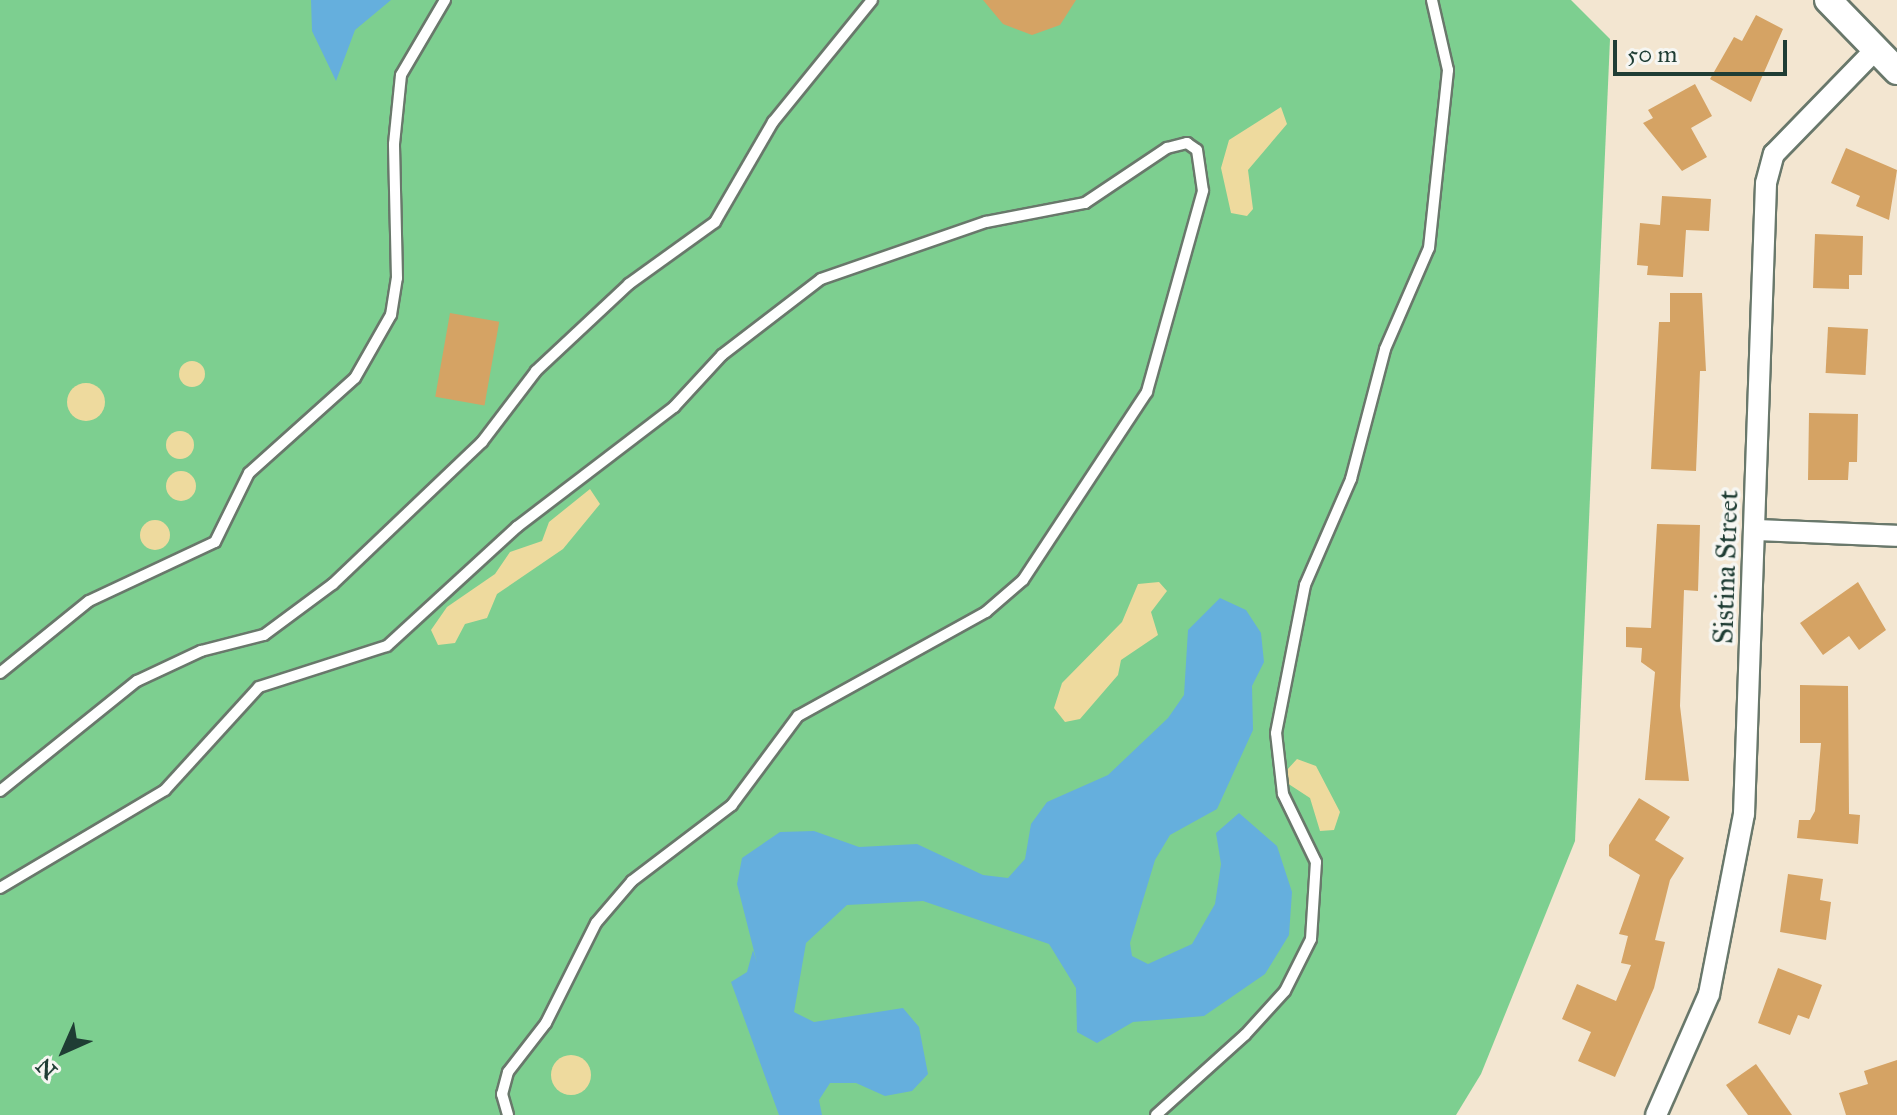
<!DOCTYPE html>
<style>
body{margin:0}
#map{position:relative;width:1897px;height:1115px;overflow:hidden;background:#f3e6d1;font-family:"IM FELL Great Primer",serif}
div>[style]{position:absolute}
.green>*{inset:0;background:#7dcf90}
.sand>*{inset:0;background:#eeda9e}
.round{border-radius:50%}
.water>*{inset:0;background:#65afdd}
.building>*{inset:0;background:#d5a364;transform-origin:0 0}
.roads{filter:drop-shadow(2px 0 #69786b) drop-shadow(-2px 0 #69786b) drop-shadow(0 2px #69786b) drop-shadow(0 -2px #69786b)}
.service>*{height:10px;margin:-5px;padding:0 5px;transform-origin:5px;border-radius:5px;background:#fff}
.minor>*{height:20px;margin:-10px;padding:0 10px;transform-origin:10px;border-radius:10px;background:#fff}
.tertiary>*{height:26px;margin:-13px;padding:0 13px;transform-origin:13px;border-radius:13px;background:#fff}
span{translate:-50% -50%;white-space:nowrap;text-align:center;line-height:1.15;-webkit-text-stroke:7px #f6f6f2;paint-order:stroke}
.street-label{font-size:28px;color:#1f3d34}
.north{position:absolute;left:24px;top:1011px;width:80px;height:80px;-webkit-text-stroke:6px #f6f6f2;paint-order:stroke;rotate:225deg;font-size:22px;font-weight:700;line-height:32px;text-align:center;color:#1f3d34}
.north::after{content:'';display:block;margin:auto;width:28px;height:36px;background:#1f3d34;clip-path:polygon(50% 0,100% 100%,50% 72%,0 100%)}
.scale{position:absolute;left:1613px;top:40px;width:174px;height:36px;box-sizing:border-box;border:4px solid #1f3d34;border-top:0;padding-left:10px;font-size:24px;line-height:28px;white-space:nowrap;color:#1f3d34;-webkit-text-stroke:6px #f6f6f2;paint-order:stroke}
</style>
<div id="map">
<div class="green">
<i style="clip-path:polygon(0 0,1571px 0,1610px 39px,1575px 841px,1481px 1074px,1456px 1115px,0 1115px)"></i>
</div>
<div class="sand">
<i style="clip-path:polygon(1281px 107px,1287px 124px,1248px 170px,1253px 209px,1247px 216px,1231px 213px,1221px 168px,1229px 140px)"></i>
<i class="round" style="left:179px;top:361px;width:26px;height:26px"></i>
<i class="round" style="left:67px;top:383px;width:38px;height:38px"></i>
<i class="round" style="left:166px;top:431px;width:28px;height:28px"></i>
<i class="round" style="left:166px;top:471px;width:30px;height:30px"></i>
<i style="clip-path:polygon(590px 489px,600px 504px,563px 549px,497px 594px,487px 618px,465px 624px,455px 643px,438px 645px,431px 630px,447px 607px,495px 574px,510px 552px,542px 541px,549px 522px)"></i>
<i class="round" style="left:140px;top:520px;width:30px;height:30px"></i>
<i style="clip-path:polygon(1159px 582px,1167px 591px,1151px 612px,1158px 635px,1121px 660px,1118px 675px,1080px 719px,1065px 722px,1054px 708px,1062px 683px,1122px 622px,1138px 584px)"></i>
<i style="clip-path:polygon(1297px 759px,1316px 766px,1340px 812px,1334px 830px,1320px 831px,1310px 798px,1287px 783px,1286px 771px)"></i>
<i class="round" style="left:551px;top:1055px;width:40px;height:40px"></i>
</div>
<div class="water">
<i style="clip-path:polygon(311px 0,391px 0,355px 30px,336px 81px,312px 31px)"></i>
<i style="clip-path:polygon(1220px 598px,1246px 610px,1261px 633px,1264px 662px,1252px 686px,1253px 730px,1217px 809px,1170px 835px,1155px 860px,1130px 943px,1132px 956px,1148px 964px,1192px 944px,1215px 904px,1221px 864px,1216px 833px,1239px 813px,1277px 846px,1292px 892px,1289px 935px,1265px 974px,1204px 1016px,1133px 1022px,1097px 1043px,1077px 1032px,1076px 988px,1049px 944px,923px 901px,847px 905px,806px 943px,794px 1012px,814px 1022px,903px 1008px,919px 1027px,928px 1074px,912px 1091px,885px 1096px,856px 1083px,830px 1083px,819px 1100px,822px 1115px,779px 1115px,731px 982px,747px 972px,753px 950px,757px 963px,737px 884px,742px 858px,780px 832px,814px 831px,859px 847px,917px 844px,983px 875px,1008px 878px,1025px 859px,1031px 824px,1047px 802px,1108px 775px,1168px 718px,1184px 695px,1188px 630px)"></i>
</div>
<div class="building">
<i style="clip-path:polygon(983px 0,1076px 0,1060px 25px,1032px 35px,1003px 24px)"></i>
<i style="clip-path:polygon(1756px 15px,1783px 29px,1751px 102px,1710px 79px,1734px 37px,1742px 41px)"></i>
<i style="clip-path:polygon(1695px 84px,1712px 116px,1691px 128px,1707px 157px,1682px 171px,1643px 123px,1653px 118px,1648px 110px)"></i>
<i style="clip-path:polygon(1846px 148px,1897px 170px,1889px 220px,1856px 206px,1860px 196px,1831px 183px)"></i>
<i style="clip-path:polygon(1662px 196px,1711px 199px,1709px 231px,1686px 230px,1683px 277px,1647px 275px,1648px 266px,1637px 265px,1640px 223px,1660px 225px)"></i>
<i style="clip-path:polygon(1815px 234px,1863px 236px,1862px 275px,1849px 275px,1849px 289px,1813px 288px)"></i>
<i style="clip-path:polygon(1670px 293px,1702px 293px,1706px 371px,1700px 371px,1696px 471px,1651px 469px,1659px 322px,1670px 322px)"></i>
<i style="left:450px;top:313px;width:50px;height:85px;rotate:10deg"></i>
<i style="left:1828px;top:327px;width:40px;height:46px;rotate:3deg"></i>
<i style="clip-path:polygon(1809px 413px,1858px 414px,1857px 462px,1849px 462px,1848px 480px,1808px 480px)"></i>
<i style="clip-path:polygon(1657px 524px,1700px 525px,1698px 591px,1684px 590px,1680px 706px,1689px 781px,1645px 780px,1655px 672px,1641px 662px,1642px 648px,1626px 647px,1626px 627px,1651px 628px)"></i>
<i style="clip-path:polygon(1858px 582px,1886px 630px,1859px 650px,1849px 636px,1823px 655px,1800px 623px)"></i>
<i style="clip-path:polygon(1800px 685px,1848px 686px,1849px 814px,1860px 815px,1858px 844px,1797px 838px,1799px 820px,1810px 820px,1815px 811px,1821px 743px,1800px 743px)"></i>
<i style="clip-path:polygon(1639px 798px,1670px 817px,1655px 840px,1684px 858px,1670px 880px,1655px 940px,1665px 942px,1654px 988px,1615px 1077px,1578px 1061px,1591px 1032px,1562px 1019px,1577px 984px,1616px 1001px,1631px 965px,1621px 963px,1628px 936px,1619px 934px,1640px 875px,1609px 856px,1609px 845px)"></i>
<i style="clip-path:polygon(1788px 874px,1823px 879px,1820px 900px,1831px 902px,1826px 940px,1780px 932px)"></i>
<i style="clip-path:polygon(1778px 968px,1822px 985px,1809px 1019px,1798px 1015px,1790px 1035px,1758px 1023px)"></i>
<i style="clip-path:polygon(1897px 1060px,1897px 1115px,1846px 1115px,1839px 1093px,1868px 1084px,1864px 1071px)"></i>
<i style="clip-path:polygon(1756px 1064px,1792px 1115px,1748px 1115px,1726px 1085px)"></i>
</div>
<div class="roads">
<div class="service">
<i style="left:0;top:673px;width:114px;rotate:-39deg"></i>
<i style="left:89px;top:601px;width:139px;rotate:-25.1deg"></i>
<i style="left:215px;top:542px;width:77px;rotate:-63.8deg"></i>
<i style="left:249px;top:473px;width:142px;rotate:-41.9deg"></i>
<i style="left:355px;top:378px;width:73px;rotate:-60.3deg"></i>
<i style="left:391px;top:315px;width:37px;rotate:-81deg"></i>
<i style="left:397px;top:278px;width:134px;rotate:-91.3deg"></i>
<i style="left:394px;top:144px;width:69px;rotate:-84.2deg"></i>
<i style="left:401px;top:75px;width:87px;rotate:-59.6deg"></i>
<i style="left:0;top:791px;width:176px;rotate:-38.8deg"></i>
<i style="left:137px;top:681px;width:71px;rotate:-25.1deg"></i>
<i style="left:201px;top:651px;width:65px;rotate:-14.3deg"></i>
<i style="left:264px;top:635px;width:86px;rotate:-36.5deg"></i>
<i style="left:333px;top:584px;width:206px;rotate:-43.6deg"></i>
<i style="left:482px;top:442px;width:89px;rotate:-52.7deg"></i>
<i style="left:536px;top:371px;width:127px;rotate:-43.1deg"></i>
<i style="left:629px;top:284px;width:106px;rotate:-35.8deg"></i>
<i style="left:715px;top:222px;width:116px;rotate:-59.9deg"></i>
<i style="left:773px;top:122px;width:157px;rotate:-50.9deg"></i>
<i style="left:0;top:888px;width:192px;rotate:-30.7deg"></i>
<i style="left:165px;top:790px;width:139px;rotate:-47.6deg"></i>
<i style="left:259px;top:687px;width:134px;rotate:-17.8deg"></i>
<i style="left:387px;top:646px;width:176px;rotate:-42.5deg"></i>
<i style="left:517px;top:527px;width:198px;rotate:-37.4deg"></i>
<i style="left:674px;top:407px;width:71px;rotate:-47.3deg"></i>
<i style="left:722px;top:355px;width:125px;rotate:-37.5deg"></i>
<i style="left:821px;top:279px;width:175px;rotate:-19.1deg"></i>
<i style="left:986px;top:222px;width:101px;rotate:-10.9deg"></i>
<i style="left:1085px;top:203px;width:99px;rotate:-33.9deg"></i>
<i style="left:1167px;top:148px;width:21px;rotate:-14deg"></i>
<i style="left:1187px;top:143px;width:12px;rotate:35deg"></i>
<i style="left:1197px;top:150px;width:41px;rotate:81.7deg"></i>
<i style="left:1203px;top:191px;width:209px;rotate:105.6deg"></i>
<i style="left:1147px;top:392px;width:225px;rotate:123.4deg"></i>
<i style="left:1023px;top:580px;width:49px;rotate:139.1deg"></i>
<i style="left:986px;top:612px;width:215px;rotate:151deg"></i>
<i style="left:798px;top:716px;width:111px;rotate:126.6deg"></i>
<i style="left:732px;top:805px;width:126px;rotate:142.8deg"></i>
<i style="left:632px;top:881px;width:55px;rotate:130.6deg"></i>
<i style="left:596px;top:923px;width:112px;rotate:116.6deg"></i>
<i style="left:546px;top:1023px;width:62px;rotate:127.8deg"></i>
<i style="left:508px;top:1072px;width:23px;rotate:105deg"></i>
<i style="left:502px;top:1094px;width:22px;rotate:74deg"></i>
<i style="left:1156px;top:1115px;width:120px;rotate:-42deg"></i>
<i style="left:1245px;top:1035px;width:59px;rotate:-47.7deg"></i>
<i style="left:1285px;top:991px;width:58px;rotate:-63.4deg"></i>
<i style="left:1311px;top:939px;width:77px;rotate:-86.3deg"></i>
<i style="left:1316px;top:862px;width:76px;rotate:-115.9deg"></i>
<i style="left:1283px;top:794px;width:61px;rotate:-96.5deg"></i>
<i style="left:1276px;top:733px;width:151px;rotate:-78.9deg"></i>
<i style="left:1305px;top:585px;width:116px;rotate:-66.5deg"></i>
<i style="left:1351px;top:479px;width:134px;rotate:-75.3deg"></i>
<i style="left:1385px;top:349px;width:110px;rotate:-66.5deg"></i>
<i style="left:1429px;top:248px;width:179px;rotate:-83.9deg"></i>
<i style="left:1448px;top:70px;width:72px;rotate:-102.9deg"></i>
</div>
<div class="minor">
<i style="left:1755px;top:530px;width:142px;rotate:2.4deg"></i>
<i style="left:1656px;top:1115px;width:132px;rotate:-66.3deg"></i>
<i style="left:1709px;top:994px;width:183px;rotate:-79deg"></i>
<i style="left:1744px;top:814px;width:631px;rotate:-88deg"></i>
<i style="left:1766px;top:183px;width:30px;rotate:-75deg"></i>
<i style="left:1774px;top:154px;width:146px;rotate:-45.8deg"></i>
</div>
<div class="tertiary">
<i style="left:1828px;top:0;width:99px;rotate:45.8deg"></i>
</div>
</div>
<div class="street-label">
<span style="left:1726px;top:567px;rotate:-88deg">Sistina Street</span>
</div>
<div class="north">N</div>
<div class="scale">50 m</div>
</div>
